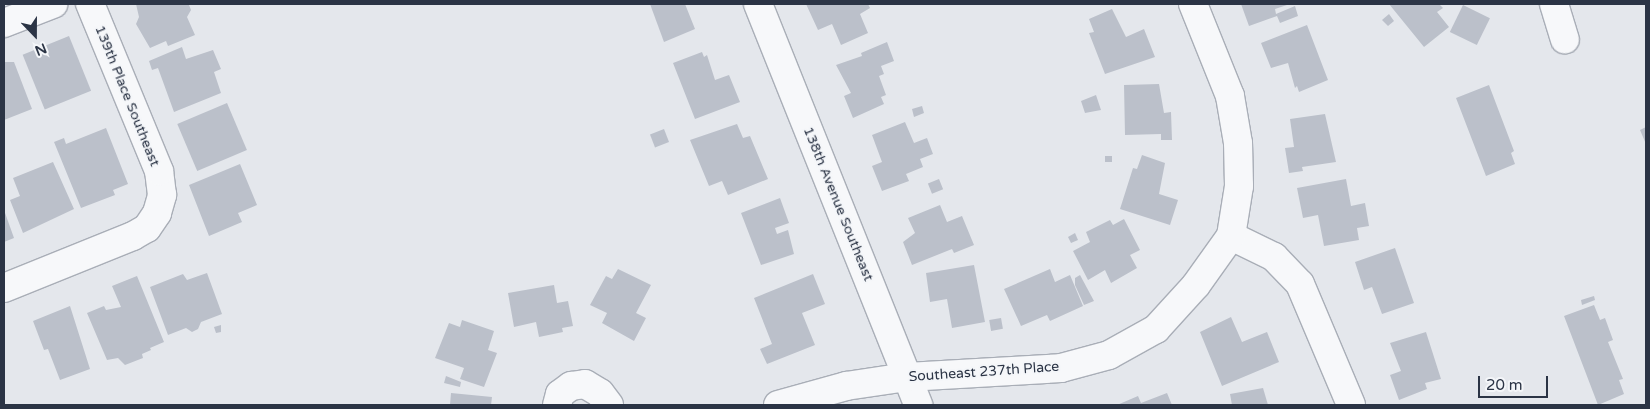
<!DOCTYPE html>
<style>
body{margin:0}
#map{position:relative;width:1650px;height:409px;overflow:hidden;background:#e4e7ec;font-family:"Varela Round",sans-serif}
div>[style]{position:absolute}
.building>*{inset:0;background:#bbc0ca;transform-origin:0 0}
.roads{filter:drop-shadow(1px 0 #a9aeb7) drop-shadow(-1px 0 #a9aeb7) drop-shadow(0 1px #a9aeb7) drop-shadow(0 -1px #a9aeb7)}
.minor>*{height:28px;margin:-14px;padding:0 14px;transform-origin:14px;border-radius:14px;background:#f7f8fa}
span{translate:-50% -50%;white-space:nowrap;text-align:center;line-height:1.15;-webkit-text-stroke:4px #f4f6f9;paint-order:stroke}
.street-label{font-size:14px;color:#2b3445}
.frame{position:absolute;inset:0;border:5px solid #2b3445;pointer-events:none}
.north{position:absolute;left:10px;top:10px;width:50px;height:50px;-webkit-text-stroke:4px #f4f6f9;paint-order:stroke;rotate:158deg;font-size:14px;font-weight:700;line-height:20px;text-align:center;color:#2b3445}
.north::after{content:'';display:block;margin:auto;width:18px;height:22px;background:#2b3445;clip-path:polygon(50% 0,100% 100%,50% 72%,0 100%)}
.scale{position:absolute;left:1478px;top:376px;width:70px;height:22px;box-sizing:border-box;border:2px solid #2b3445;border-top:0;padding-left:6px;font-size:15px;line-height:18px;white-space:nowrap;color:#2b3445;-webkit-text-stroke:4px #f4f6f9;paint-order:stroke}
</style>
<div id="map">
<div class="building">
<i style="clip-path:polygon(136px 4px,189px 5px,191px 10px,187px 17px,195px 35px,168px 46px,166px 41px,150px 48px,136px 24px,139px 17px)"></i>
<i style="clip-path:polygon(650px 4px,685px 4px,695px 29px,664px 42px)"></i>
<i style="clip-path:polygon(806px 4px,868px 4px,870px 8px,860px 14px,868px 33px,841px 45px,832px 24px,818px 30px)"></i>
<i style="clip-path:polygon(1241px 4px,1290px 4px,1275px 9px,1276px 14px,1295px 6px,1298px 16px,1280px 23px,1277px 16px,1249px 26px)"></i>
<i style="clip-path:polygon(1389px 4px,1439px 4px,1443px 8px,1437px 12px,1449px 27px,1424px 47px)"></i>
<i style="left:1463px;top:5px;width:30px;height:30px;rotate:26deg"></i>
<i style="clip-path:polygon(1112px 9px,1126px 37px,1144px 29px,1155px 57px,1105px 74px,1089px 33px,1094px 32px,1089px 19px)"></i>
<i style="clip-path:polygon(1389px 14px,1394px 21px,1388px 26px,1382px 20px)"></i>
<i style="clip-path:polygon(1307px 25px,1328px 80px,1299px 92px,1297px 86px,1295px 88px,1288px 63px,1271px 68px,1261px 43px)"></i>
<i style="left:69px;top:36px;width:59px;height:50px;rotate:68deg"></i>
<i style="clip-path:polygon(887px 42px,894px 61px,881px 66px,884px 74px,879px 76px,886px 95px,881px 97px,884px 104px,853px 118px,844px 96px,851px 93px,836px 65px,862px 56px,861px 53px)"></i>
<i style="clip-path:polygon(182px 47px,186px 59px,213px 50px,221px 69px,214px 72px,221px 93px,174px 112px,158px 68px,152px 70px,149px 61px)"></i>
<i style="clip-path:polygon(702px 52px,704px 57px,707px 55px,715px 80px,729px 75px,740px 102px,695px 119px,673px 63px)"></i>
<i style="clip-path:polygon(4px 62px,14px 62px,32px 109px,4px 120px)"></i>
<i style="clip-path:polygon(1159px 84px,1164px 113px,1171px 112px,1172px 140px,1161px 140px,1161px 134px,1125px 135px,1124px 85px)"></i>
<i style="clip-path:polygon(1489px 85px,1514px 151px,1511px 153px,1515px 164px,1486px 176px,1456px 98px)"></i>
<i style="clip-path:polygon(1096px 95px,1101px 110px,1085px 113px,1081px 101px)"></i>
<i style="left:227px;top:103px;width:51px;height:54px;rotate:67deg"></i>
<i style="clip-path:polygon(922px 106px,924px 113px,914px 117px,912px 109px)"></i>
<i style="clip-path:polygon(1325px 114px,1336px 162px,1302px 167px,1303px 171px,1289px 173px,1285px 148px,1294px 147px,1290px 119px)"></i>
<i style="clip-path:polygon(905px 122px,914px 143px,927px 138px,933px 154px,920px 159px,923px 167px,906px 174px,909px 181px,882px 191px,872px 166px,882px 162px,872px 135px)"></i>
<i style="clip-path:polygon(737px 124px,743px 138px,750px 136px,768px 179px,728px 195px,722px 181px,709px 186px,690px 140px)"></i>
<i style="clip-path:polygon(1646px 127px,1646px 144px,1640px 130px)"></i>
<i style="clip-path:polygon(106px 128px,128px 184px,113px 190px,115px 195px,81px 208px,54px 142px,64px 138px,66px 144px)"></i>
<i style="left:664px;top:129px;width:14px;height:15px;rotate:69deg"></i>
<i style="clip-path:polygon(1142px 155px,1165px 163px,1159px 194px,1178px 200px,1170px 225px,1120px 209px,1133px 168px,1137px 169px)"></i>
<i style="left:1105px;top:156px;width:7px;height:6px"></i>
<i style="clip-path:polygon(53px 162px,74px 209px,23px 233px,10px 200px,20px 196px,13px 178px)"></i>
<i style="clip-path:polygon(240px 164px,257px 205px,238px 213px,242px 222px,209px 236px,189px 185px)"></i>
<i style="left:939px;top:179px;width:11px;height:12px;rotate:68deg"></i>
<i style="clip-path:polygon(1346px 179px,1351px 206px,1365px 203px,1369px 226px,1357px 228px,1359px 240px,1324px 246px,1318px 215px,1303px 218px,1297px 188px)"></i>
<i style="clip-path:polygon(780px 198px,789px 223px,775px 228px,777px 234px,788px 230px,794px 254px,761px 265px,741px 213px)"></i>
<i style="clip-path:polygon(940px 205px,947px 222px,962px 216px,974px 245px,954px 253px,952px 249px,912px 265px,903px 242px,915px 233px,908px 218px)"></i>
<i style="clip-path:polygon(4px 210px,14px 238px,4px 242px)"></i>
<i style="clip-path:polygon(1124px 219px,1140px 250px,1130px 255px,1137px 268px,1111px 283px,1105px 270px,1088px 280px,1073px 251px,1090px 242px,1086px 232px,1110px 220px,1113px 225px)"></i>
<i style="clip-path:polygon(1075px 233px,1078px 240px,1071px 243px,1068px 237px)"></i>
<i style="clip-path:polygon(1395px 248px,1414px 303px,1382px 314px,1372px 287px,1364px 290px,1355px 262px)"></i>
<i style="clip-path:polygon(974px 265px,985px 322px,952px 328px,947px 299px,930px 302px,926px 273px)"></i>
<i style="clip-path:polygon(618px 269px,651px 285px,636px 313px,646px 318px,634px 341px,602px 323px,607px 313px,590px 305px,606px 276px,612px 279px)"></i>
<i style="clip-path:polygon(1050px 269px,1055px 282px,1070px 275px,1083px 306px,1050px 321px,1047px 315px,1021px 326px,1004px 289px)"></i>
<i style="clip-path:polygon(207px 273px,222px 314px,201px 322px,198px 329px,192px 332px,186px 328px,168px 335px,150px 287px,183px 274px,187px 280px)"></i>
<i style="clip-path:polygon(813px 274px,825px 304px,802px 313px,815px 345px,767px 364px,760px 349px,772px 344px,754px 298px)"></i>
<i style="clip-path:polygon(1080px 275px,1094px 301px,1084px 305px,1075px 285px,1075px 278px)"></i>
<i style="clip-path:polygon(137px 276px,164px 342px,150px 348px,151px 350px,142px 354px,143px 358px,125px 365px,118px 358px,107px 360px,87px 313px,104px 306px,106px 310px,121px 307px,112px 286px)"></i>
<i style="clip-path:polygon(554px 285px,557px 303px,568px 301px,573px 326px,562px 328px,563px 332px,539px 337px,536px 322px,514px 327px,508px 293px)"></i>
<i style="clip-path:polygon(1594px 296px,1595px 300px,1582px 305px,1581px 300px)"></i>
<i style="clip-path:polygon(1594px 305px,1600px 320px,1605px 318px,1613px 340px,1608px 342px,1623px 379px,1619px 380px,1624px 394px,1598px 405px,1564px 316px)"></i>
<i style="clip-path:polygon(70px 306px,90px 369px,60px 380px,48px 349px,44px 350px,33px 321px)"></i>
<i style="clip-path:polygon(1231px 317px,1242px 342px,1267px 332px,1279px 362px,1222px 386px,1200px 332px)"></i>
<i style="left:1001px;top:318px;width:11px;height:12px;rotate:80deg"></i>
<i style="clip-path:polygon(462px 320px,494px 331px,488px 350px,497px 353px,484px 387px,460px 379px,464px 368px,435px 358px,449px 323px,460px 327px)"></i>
<i style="clip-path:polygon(221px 325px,221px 332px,216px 333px,214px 327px)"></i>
<i style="clip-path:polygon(1426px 332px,1441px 379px,1425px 383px,1427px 389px,1399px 400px,1390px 375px,1401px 371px,1390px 343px)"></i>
<i style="clip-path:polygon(446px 376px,461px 382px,460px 387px,444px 383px)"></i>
<i style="clip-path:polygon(1263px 388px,1268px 405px,1232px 405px,1230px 394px)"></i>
<i style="clip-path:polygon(451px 393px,492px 397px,491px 405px,450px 405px)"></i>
<i style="clip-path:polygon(1167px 393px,1172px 405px,1117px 405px,1138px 396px,1141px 403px)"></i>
</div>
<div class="roads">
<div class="minor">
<i style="left:758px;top:4px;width:432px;rotate:68.2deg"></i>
<i style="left:1554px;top:4px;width:37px;rotate:73deg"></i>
<i style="left:4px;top:23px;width:53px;rotate:-21.2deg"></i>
<i style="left:1231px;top:236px;width:48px;rotate:26deg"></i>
<i style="left:1274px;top:257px;width:37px;rotate:46deg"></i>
<i style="left:1300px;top:284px;width:131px;rotate:67.1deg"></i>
<i style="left:4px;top:288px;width:139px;rotate:-22deg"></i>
<i style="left:133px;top:236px;width:16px;rotate:-30deg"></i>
<i style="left:147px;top:228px;width:18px;rotate:-56deg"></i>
<i style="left:157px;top:213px;width:19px;rotate:-74deg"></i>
<i style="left:162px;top:195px;width:24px;rotate:-97deg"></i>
<i style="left:159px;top:171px;width:181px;rotate:-112.4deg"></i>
<i style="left:557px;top:405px;width:11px;rotate:-75deg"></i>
<i style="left:560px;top:394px;width:14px;rotate:-36deg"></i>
<i style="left:571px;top:386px;width:14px;rotate:-8deg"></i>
<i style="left:585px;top:384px;width:17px;rotate:31deg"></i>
<i style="left:600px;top:393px;width:15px;rotate:53deg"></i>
<i style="left:778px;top:405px;width:71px;rotate:-15.6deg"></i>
<i style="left:846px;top:386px;width:62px;rotate:-8.4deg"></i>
<i style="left:907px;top:377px;width:154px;rotate:-3.3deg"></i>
<i style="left:1061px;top:368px;width:50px;rotate:-15.2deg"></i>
<i style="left:1109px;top:355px;width:54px;rotate:-29deg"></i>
<i style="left:1156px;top:329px;width:59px;rotate:-47.7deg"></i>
<i style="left:1196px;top:285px;width:60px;rotate:-54.5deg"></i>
<i style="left:1231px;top:236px;width:51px;rotate:-80.9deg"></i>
<i style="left:1239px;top:186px;width:43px;rotate:-91.3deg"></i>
<i style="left:1238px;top:143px;width:48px;rotate:-99.7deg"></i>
<i style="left:1230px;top:96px;width:99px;rotate:-111.9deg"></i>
</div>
</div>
<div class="street-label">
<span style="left:127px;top:96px;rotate:68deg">139th Place Southeast</span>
<span style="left:838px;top:204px;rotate:68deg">138th Avenue Southeast</span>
<span style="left:984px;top:372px;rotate:-4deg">Southeast 237th Place</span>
</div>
<div class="frame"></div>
<div class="north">N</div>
<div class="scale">20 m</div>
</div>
